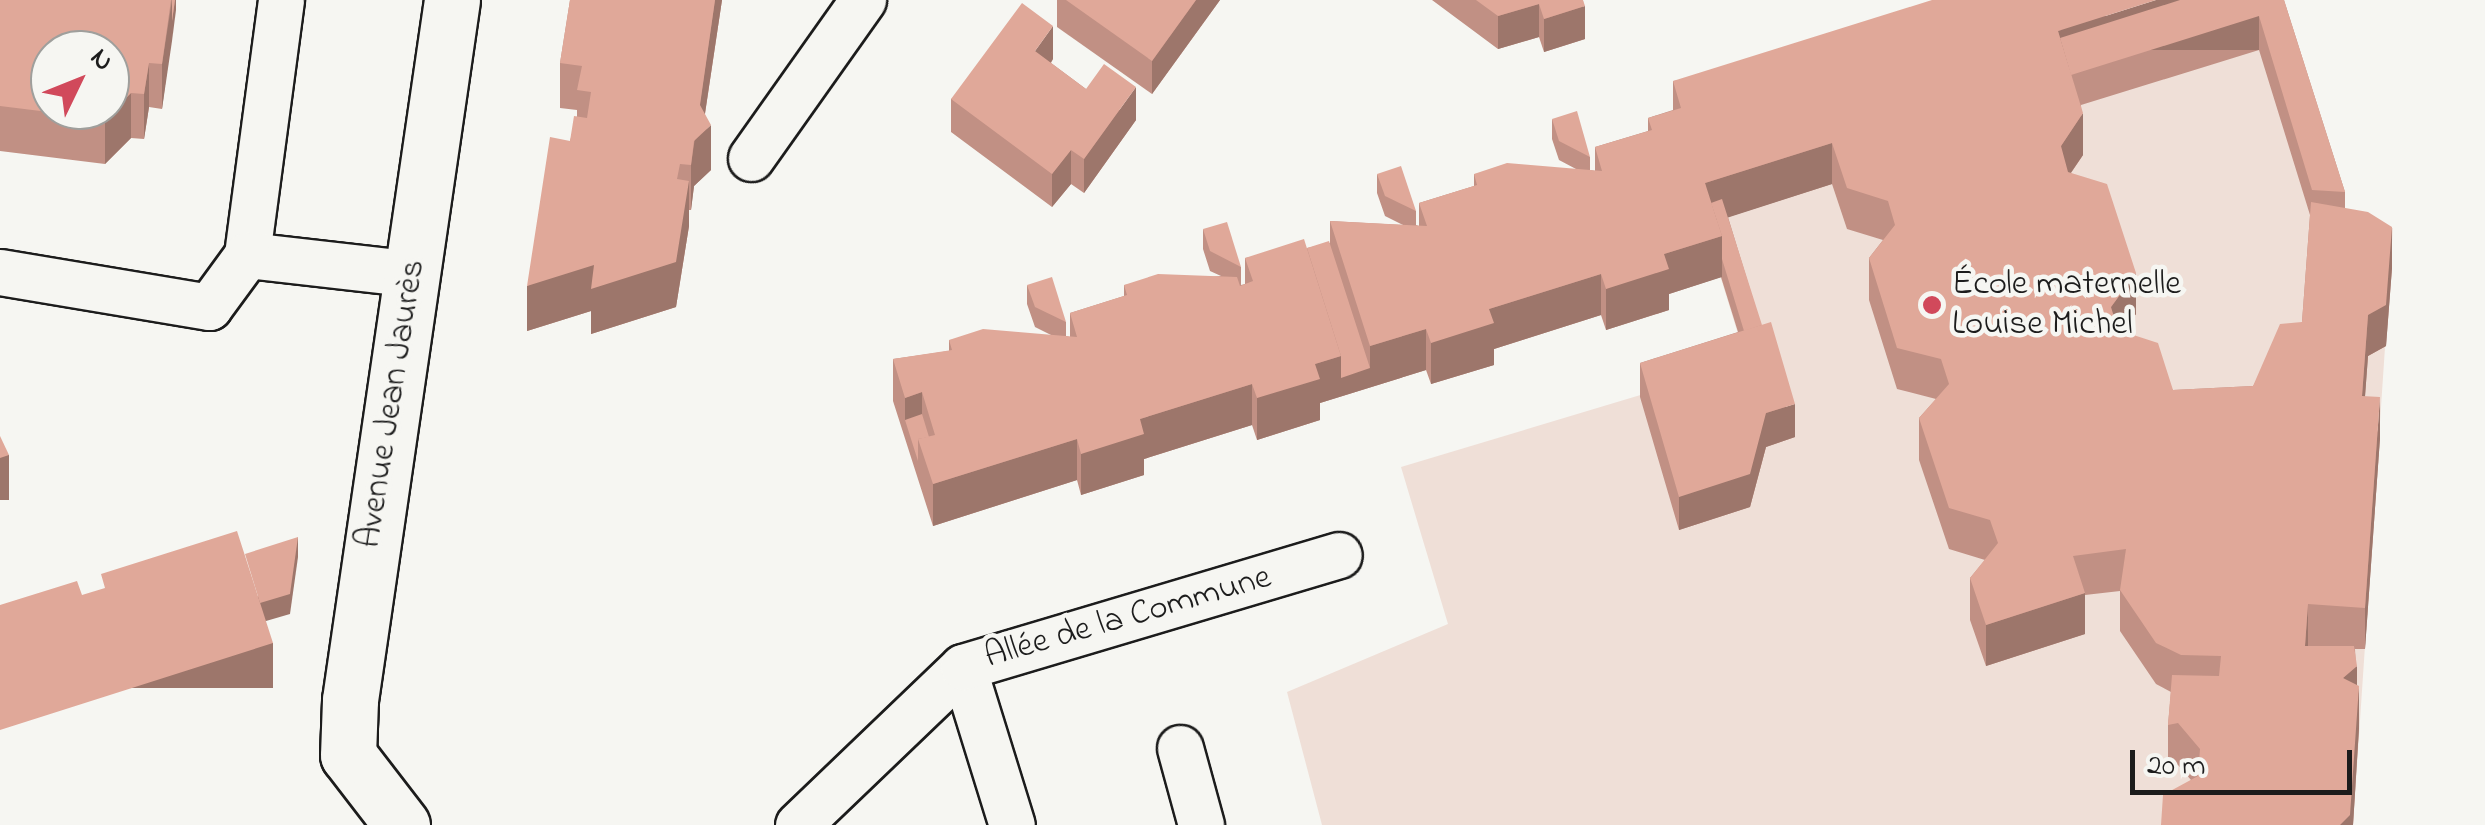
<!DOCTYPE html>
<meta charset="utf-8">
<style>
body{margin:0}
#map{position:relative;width:2485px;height:825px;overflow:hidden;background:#f6f6f2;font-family:"Indie Flower",sans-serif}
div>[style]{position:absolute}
.built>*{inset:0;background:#efdfd7}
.roads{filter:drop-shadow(2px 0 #1c1c1c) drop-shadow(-2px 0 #1c1c1c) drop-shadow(0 2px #1c1c1c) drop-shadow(0 -2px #1c1c1c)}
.service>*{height:45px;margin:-22.5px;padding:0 22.5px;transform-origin:22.5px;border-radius:22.5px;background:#f6f6f2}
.minor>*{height:55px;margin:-27.5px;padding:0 27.5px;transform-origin:27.5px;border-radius:27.5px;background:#f6f6f2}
.wall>*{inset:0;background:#c19084}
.shaded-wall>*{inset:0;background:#9d766b;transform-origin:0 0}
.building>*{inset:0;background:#e0a899}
.dots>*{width:28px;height:28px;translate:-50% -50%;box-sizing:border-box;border:5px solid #f6f6f2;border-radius:50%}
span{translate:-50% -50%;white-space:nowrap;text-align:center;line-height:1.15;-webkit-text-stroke:9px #f6f6f2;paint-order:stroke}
.poi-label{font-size:35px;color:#1c1c1c}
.left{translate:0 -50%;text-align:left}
.street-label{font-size:35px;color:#1c1c1c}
.north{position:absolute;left:30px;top:30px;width:100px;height:100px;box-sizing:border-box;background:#f6f6f2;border:2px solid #9f9f9c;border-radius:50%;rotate:47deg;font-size:28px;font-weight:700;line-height:40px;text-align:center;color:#1c1c1c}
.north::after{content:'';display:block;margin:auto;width:35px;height:45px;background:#d1495b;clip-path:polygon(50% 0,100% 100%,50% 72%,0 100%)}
.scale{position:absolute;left:2130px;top:750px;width:222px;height:45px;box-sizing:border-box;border:5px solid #1c1c1c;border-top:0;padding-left:12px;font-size:30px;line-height:35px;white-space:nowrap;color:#1c1c1c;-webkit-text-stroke:8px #f6f6f2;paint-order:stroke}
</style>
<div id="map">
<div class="built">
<i style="clip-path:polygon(2274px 0,2345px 226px,2393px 228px,2353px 825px,1322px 825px,1287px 692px,1448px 624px,1401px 467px,1747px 363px,1681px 149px)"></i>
</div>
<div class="roads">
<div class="service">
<i style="left:281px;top:0;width:257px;rotate:97.6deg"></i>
<i style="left:247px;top:255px;width:167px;rotate:6.5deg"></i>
<i style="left:751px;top:158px;width:194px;rotate:-54.7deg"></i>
<i style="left:0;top:272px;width:212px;rotate:9.5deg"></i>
<i style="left:209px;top:307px;width:64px;rotate:-53.8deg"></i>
<i style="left:963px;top:667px;width:165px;rotate:72.8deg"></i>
<i style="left:1180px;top:748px;width:80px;rotate:74.7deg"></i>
<i style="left:798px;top:825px;width:228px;rotate:-43.8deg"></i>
<i style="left:963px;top:667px;width:392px;rotate:-16.6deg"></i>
</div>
<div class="minor">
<i style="left:402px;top:825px;width:88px;rotate:-127.6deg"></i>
<i style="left:348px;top:755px;width:55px;rotate:-87.9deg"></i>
<i style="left:350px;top:700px;width:707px;rotate:-81.71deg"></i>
</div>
</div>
<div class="wall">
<i style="clip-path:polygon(0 0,176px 0,162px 109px,149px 107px,144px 139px,131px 138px,105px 164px,0 151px)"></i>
<i style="clip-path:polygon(570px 0,722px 0,705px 114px,711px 170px,694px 186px,691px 210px,689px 210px,689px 226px,676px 307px,591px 334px,591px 311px,527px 331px,570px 141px,577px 116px,577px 110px,560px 108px,560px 63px)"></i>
<i style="clip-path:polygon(1057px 0,1220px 0,1152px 94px,1057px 27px)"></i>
<i style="clip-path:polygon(1432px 0,1583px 0,1585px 39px,1544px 52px,1539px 37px,1498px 49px)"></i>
<i style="clip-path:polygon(evenodd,2284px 0,2345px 192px,2345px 208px,2392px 268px,2386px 346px,2368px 356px,2365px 396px,2380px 438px,2365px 649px,2355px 649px,2359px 728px,2353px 825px,2161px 825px,2191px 780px,2178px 765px,2168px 766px,2168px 725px,2171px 692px,2156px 684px,2120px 631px,2120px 591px,2085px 595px,2085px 634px,1986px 666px,1970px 620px,1970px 578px,1985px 560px,1949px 549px,1919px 460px,1919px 418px,1936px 399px,1897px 389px,1869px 300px,1869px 258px,1883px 240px,1847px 229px,1832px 184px,1728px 217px,1795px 437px,1766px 447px,1750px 507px,1679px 530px,1640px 397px,1640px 363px,1738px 332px,1721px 277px,1669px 294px,1669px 310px,1606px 330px,1601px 315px,1494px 349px,1494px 365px,1431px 384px,1426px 370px,1320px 403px,1320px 420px,1257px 440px,1252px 425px,1144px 459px,1144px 475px,1081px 495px,1077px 480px,933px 526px,893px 401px,893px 359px,949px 351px,949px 340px,1051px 335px,1035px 327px,1027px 304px,1027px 285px,1066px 322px,1066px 336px,1070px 337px,1070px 313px,1124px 296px,1124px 285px,1221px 276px,1210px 271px,1203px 249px,1203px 229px,1241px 267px,1241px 285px,1245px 284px,1245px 258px,1307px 248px,1330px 243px,1330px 221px,1403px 225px,1385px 216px,1377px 193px,1377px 174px,1416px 211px,1416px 225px,1419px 226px,1419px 203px,1474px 186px,1474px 174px,1576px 169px,1559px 160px,1552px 139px,1552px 119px,1590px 157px,1590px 170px,1595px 171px,1595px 147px,1648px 131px,1648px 118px,1673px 110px,1673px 81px,2284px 0,2259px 50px,2310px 215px,2302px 322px,2253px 386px,2173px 390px,2123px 331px,2136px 314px,2071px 173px,2083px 155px,2081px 105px,2259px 50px)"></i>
<i style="clip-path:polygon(1053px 59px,1051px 63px,1086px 89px,1136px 120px,1084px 193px,1071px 184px,1052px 207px,951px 132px,951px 99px)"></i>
</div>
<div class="shaded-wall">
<i style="clip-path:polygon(172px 0,172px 41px,162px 109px,162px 64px)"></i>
<i style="clip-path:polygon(175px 0,176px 0,176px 10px,172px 41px,172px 21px)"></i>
<i style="clip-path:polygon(715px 0,722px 0,702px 133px,711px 125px,711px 170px,694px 186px,691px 210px,691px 165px)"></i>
<i style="clip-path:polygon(1196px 0,1220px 0,1152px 94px,1152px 61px)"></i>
<i style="clip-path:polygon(2156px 0,2247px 0,2068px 69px,2058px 31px)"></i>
<i style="clip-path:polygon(1539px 4px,1539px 37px,1498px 49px,1498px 16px)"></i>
<i style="clip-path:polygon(1585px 6px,1585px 39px,1544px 52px,1544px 19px)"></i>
<i style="left:2259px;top:16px;width:34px;height:198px;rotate:90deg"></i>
<i style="clip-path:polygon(1053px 26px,1053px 59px,1035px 85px,1035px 51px)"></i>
<i style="clip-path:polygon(149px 63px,149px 107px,144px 139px,144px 94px)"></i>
<i style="clip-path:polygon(1136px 87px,1136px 120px,1084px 193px,1084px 159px)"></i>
<i style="clip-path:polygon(131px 93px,131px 138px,105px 164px,105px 119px)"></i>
<i style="clip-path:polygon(2083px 113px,2083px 155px,2061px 187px,2061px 146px)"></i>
<i style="clip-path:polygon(1832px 143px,1832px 184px,1711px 223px,1705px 183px)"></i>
<i style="clip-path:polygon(1071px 150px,1071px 184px,1052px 207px,1052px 174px)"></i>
<i style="clip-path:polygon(689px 181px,689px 226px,676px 307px,591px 334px,591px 311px,527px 331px,527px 286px)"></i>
<i style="clip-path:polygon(2392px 227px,2392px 268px,2386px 346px,2368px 356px,2362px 437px,2362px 396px,2368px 315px)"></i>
<i style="clip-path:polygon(1722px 236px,1722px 277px,1669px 294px,1669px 310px,1606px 330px,1606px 289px,1664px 254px)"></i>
<i style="clip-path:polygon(2136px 273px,2136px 314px,2111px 348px,2111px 307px)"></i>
<i style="clip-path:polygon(1601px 274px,1601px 315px,1494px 349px,1494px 365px,1431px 384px,1431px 343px,1489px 309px)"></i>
<i style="clip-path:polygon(1426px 329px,1426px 370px,1320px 403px,1320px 420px,1257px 440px,1257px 398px,1315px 364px,1341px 356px,1370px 368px,1370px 346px)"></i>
<i style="clip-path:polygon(1252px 384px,1252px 425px,1144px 459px,1144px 475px,1081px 495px,1081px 454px,1140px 419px)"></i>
<i style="clip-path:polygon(922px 392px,922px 433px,905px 420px,905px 398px)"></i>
<i style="clip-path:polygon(2380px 397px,2380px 438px,2365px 649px,2365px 608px)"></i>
<i style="clip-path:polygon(1795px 404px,1795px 437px,1766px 447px,1750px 507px,1679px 530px,1679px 497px,1766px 413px)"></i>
<i style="clip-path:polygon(1077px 439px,1077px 480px,933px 526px,933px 484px)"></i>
<i style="left:9px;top:455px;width:45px;height:9px;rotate:90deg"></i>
<i style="clip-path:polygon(298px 537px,298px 557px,290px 614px,252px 625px,252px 605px)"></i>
<i style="clip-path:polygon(2085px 593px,2085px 634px,1986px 666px,1986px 625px)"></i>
<i style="clip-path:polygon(2308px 604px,2308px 645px,2305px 687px,2305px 646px)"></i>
<i style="left:273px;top:643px;width:45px;height:287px;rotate:90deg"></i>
<i style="clip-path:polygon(2357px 666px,2357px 707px,2343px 678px)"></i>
<i style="clip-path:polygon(2359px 686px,2359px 728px,2353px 825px,2340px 825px)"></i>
</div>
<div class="building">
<i style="clip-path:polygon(evenodd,0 0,171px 0,162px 64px,149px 63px,144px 94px,131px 93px,105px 119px,0 106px,0 0,50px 50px,110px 50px,110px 110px,50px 110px,50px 50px)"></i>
<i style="clip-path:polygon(172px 0,175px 0,172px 21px)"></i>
<i style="clip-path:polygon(570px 0,715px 0,700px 105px,711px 125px,694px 141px,691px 165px,680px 164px,677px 179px,689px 181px,676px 262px,591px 289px,594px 265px,527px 286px,550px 137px,570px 141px,574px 116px,587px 118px,591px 92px,577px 90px,582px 66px,560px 63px)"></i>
<i style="clip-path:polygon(1066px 0,1196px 0,1152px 61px)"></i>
<i style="clip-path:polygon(1476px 0,1583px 0,1585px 6px,1544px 19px,1539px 4px,1498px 16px)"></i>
<i style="clip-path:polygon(1932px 0,2156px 0,2058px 31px,2083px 113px,2061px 146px,2068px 172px,2107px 184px,2136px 273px,2111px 307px,2118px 330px,2158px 343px,2173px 390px,2253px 386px,2280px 324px,2302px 322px,2311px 202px,2368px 212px,2392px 227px,2386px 305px,2368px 315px,2362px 396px,2380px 397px,2365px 608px,2308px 604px,2305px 646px,2354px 646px,2357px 666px,2343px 678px,2359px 686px,2350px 815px,2340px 825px,2161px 825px,2163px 795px,2198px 776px,2200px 749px,2178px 723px,2168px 725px,2172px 675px,2219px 676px,2221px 656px,2181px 655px,2156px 643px,2120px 590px,2126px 549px,2073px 556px,2085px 593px,1986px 625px,1970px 578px,1998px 543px,1990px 520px,1949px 508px,1919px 418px,1949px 384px,1941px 359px,1897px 348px,1869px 258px,1895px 225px,1888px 201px,1847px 188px,1832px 143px,1705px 183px,1722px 236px,1664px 254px,1669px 269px,1606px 289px,1601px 274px,1489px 309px,1494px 323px,1431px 343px,1426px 329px,1370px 346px,1330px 221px,1427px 226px,1419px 203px,1477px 185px,1474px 174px,1507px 163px,1602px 171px,1595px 147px,1652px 130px,1648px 118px,1681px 108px,1673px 81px)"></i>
<i style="clip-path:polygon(2180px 0,2284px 0,2345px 192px,2312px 190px,2259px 16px,2071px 75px,2060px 38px)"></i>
<i style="clip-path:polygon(1022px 3px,1053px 26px,1035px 51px,1086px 89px,1104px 64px,1136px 87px,1084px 159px,1071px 150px,1052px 174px,951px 99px)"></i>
<i style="clip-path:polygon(1577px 111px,1590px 157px,1559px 141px,1552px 119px)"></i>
<i style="clip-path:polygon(1401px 166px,1416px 211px,1385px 196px,1377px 174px)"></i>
<i style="clip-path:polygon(1722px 199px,1762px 325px,1744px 331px,1722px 259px,1722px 236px,1711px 203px)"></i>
<i style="clip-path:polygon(1227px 222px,1241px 267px,1210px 251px,1203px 229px)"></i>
<i style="clip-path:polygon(1304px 239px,1341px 356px,1315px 364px,1320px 379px,1257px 398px,1252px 384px,1140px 419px,1144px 434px,1081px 454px,1077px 439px,933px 484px,918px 439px,935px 435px,922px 392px,905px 398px,893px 359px,952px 350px,949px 340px,983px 329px,1077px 337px,1070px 313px,1127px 295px,1124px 285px,1158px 274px,1237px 277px,1240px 286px,1253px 281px,1245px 258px)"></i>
<i style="clip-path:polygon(1329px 241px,1370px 368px,1341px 378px,1341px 356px,1307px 248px)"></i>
<i style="clip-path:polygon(1052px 277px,1066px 322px,1035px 307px,1027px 285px)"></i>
<i style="clip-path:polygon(1771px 322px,1795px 404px,1766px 413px,1750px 474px,1679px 497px,1640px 363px)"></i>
<i style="clip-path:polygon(922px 414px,929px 437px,918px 439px,918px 461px,905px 420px)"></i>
<i style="clip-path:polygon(0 436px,9px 455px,0 458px)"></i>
<i style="clip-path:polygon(237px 531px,273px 643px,0 730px,0 605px,77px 581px,82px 595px,105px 588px,101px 574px)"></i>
<i style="clip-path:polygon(298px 537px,290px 594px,260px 603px,245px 554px)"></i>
</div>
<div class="dots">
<i style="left:1932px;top:305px;background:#d1495b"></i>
</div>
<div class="poi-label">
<span class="left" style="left:1952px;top:305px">École maternelle<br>Louise Michel</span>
</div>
<div class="street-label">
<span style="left:392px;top:404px;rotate:-81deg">Avenue Jean Jaurès</span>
<span style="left:1128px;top:618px;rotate:-16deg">Allée de la Commune</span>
</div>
<div class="north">N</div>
<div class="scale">20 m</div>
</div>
